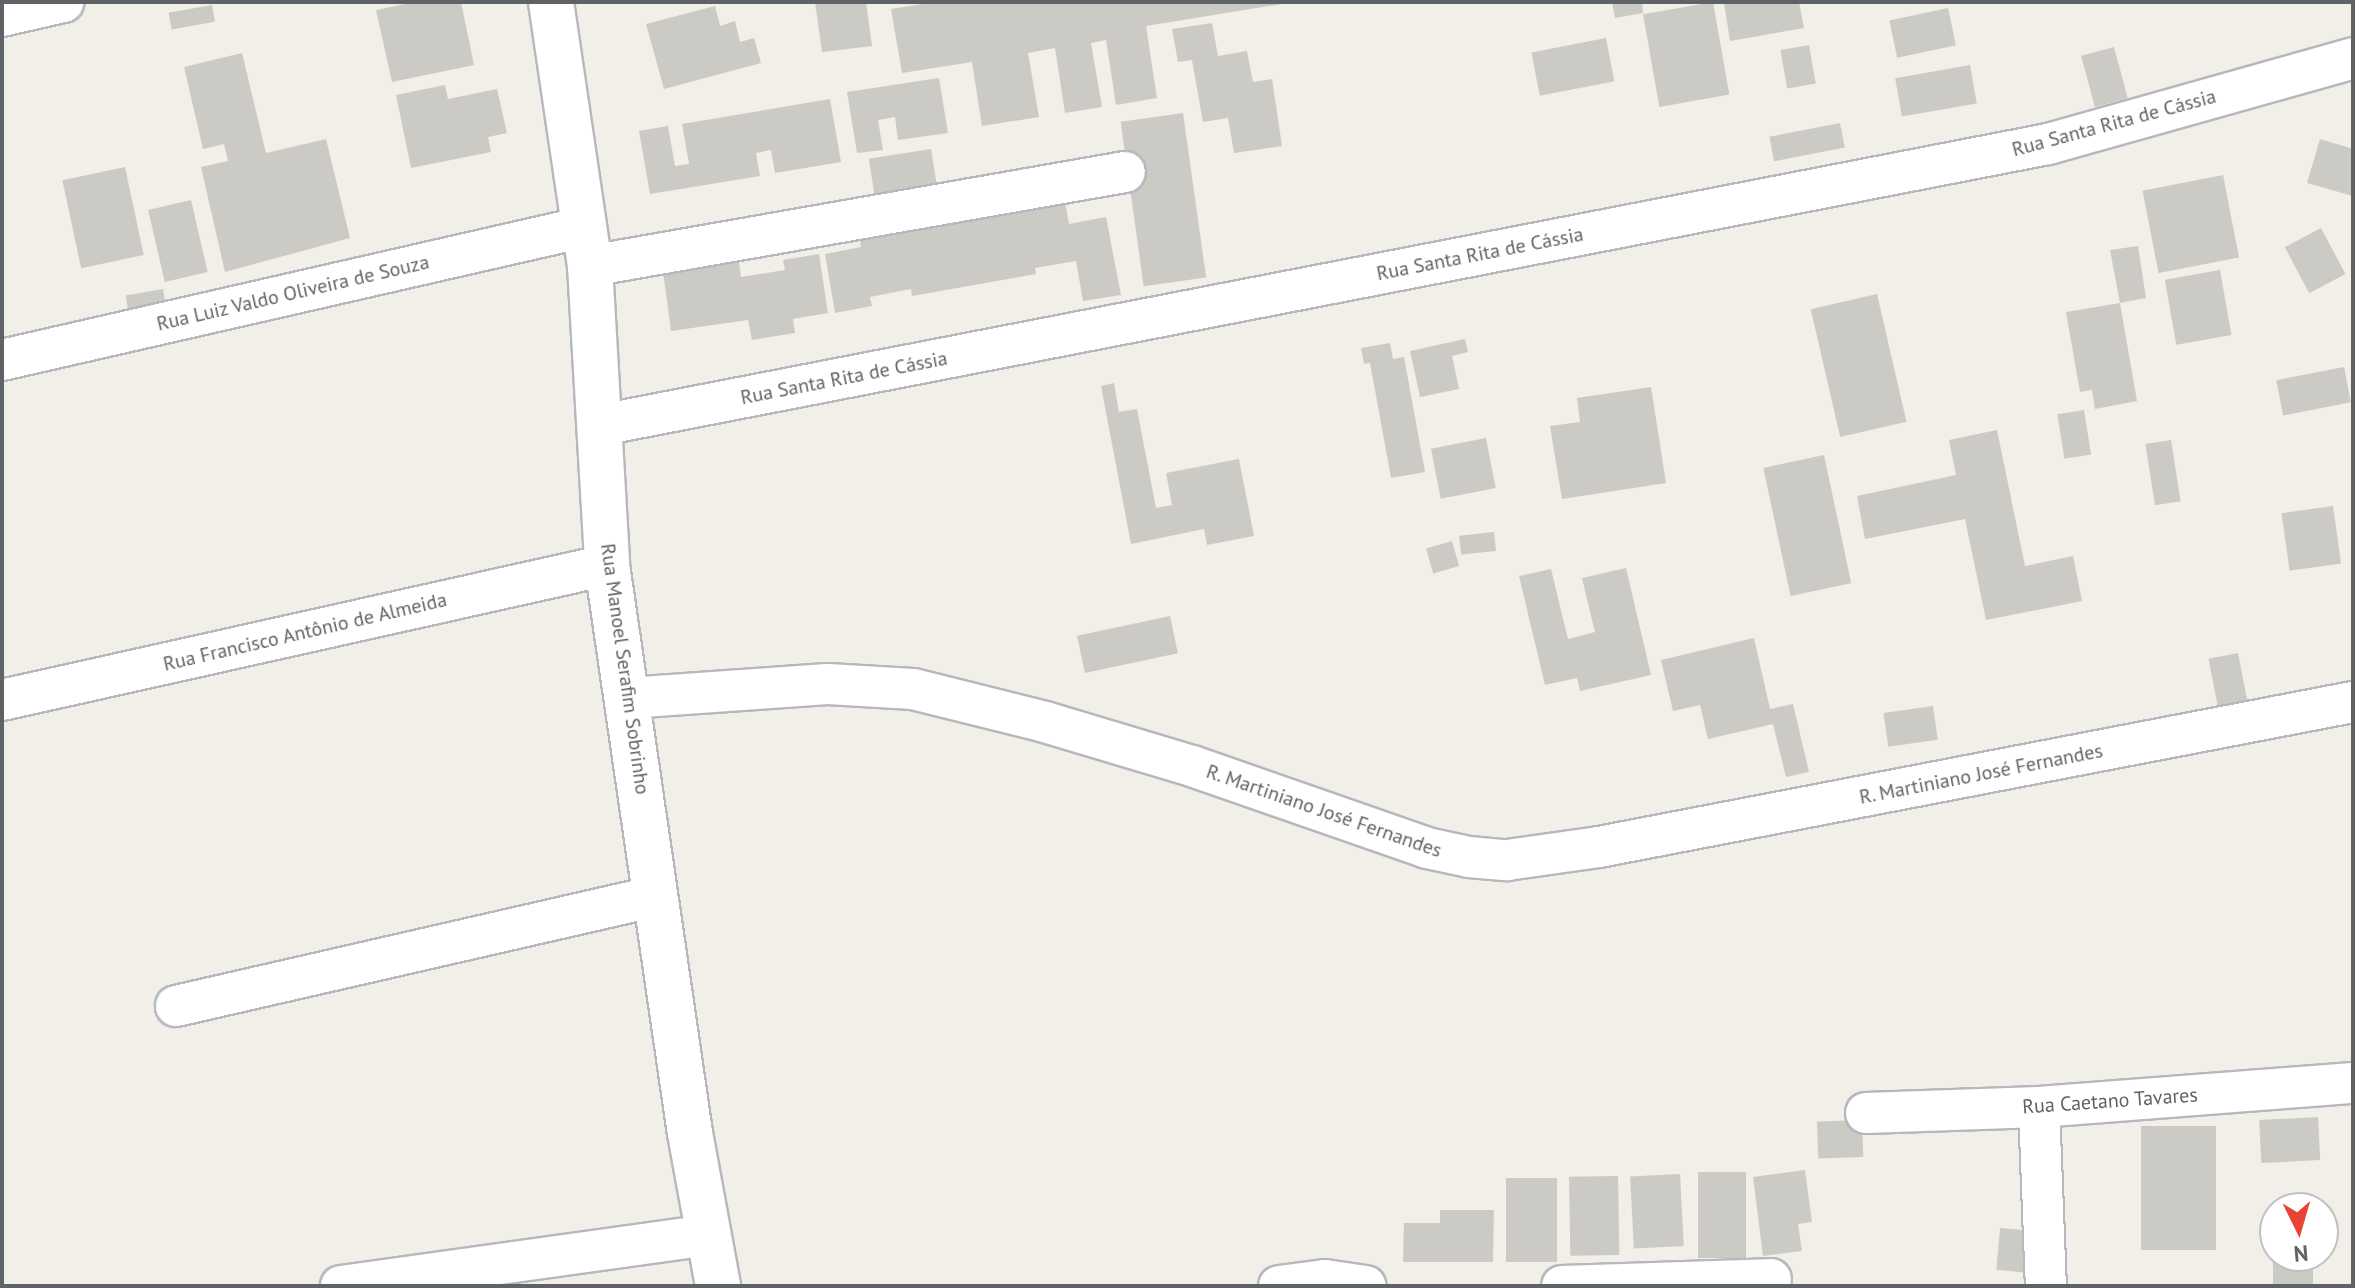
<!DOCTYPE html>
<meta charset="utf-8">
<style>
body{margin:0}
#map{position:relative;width:2355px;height:1288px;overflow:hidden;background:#f1efe8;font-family:"PT Sans",sans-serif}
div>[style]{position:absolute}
.building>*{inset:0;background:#cccac5;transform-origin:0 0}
.roads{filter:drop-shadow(2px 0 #b5b8bc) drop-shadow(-2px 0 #b5b8bc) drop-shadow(0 2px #b5b8bc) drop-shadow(0 -2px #b5b8bc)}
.street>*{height:40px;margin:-20px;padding:0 20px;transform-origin:20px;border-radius:20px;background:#fff}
.secondary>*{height:44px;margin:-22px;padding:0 22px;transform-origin:22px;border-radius:22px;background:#fff}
span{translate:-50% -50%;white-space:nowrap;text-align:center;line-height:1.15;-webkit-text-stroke:6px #fff;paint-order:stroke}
.street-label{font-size:20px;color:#5f6368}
.frame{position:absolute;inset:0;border:4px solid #5f6368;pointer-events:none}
.north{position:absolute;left:2259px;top:1192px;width:80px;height:80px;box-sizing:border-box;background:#fff;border:2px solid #bfc1c3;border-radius:50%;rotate:175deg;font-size:22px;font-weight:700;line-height:32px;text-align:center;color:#5f6368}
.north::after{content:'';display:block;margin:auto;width:28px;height:36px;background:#ea4335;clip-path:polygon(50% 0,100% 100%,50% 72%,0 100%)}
</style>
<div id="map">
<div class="building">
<i style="clip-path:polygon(415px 2px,461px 2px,474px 65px,392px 82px,376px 10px)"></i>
<i style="clip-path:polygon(815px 2px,866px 2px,872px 46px,822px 52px)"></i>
<i style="clip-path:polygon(935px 2px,1282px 2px,1282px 4px,1146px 26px,1157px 98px,1116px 105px,1106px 40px,1091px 43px,1102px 107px,1065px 113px,1055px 48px,1028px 53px,1039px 117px,982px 126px,972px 62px,902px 73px,891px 9px)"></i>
<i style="clip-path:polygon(1612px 2px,1642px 2px,1643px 13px,1615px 18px)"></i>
<i style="left:1713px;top:2px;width:94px;height:71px;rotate:80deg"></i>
<i style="clip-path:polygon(1732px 2px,1799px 2px,1804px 28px,1730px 41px,1724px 3px)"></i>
<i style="left:212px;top:5px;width:17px;height:44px;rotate:80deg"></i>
<i style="clip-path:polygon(715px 6px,720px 26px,735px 21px,740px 42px,754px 38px,761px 63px,664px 89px,646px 24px)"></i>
<i style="left:1948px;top:8px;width:38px;height:60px;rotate:78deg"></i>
<i style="clip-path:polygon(1212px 23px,1218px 56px,1247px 51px,1253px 82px,1272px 79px,1282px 146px,1234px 153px,1228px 118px,1203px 122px,1192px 60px,1178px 62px,1172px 29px)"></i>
<i style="left:1606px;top:38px;width:44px;height:76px;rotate:79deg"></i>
<i style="left:1809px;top:45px;width:39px;height:29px;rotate:80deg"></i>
<i style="left:2114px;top:47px;width:53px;height:34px;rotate:75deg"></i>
<i style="clip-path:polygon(242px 53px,266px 153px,326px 139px,350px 238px,225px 272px,201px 167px,228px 161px,224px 144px,203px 149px,184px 67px)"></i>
<i style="left:1970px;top:65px;width:39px;height:76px;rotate:80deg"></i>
<i style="clip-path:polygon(939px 78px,948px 133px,898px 140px,895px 117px,878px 120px,883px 150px,857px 153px,847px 92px)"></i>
<i style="clip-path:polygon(445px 85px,448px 99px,497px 89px,507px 133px,488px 137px,491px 152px,411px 168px,396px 95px)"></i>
<i style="clip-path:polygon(830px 99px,841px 162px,775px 173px,771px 150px,756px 153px,760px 176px,650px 194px,639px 131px,668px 126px,675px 166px,689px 164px,682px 124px)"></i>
<i style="left:1183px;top:113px;width:166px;height:63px;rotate:82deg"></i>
<i style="left:1840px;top:123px;width:25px;height:72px;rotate:79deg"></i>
<i style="clip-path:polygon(2320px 139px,2353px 149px,2353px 196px,2307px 183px)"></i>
<i style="left:931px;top:149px;width:49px;height:63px;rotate:81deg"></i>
<i style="left:125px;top:167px;width:90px;height:64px;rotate:78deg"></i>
<i style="left:2223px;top:175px;width:84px;height:82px;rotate:79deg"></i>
<i style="clip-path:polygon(1064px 196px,1069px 224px,1106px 217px,1121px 295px,1083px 301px,1076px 261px,1035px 268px,1036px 274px,912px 296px,911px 289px,870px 297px,872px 306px,835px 313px,825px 254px,861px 247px,858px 230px,899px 223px,901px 232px,1024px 210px)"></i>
<i style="left:191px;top:200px;width:74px;height:44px;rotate:77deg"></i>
<i style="left:2321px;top:228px;width:52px;height:41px;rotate:62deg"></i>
<i style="clip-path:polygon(2138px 246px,2146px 298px,2120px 303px,2137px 401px,2095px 409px,2092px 390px,2080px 392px,2066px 312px,2120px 303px,2110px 250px)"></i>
<i style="clip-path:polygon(738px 253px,741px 277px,785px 270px,783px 260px,819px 254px,828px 313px,793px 319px,795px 333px,752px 340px,748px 320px,671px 331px,662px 264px)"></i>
<i style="left:2220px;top:270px;width:66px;height:56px;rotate:80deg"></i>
<i style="left:163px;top:289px;width:22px;height:38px;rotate:80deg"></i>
<i style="left:1877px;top:294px;width:131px;height:68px;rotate:77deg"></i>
<i style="clip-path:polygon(1465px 339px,1468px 352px,1452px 356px,1459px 389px,1420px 397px,1410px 351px)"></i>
<i style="clip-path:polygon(1390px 343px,1393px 359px,1404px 357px,1425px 472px,1391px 478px,1370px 363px,1364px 364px,1361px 348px)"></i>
<i style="left:2344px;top:367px;width:36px;height:69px;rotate:79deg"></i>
<i style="clip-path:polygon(1114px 383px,1119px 412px,1137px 409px,1156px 508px,1172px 505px,1166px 473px,1239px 459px,1254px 536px,1207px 545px,1204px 529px,1131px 544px,1101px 386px)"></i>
<i style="clip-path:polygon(1651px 387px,1666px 483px,1562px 499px,1550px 426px,1580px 422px,1577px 398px)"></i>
<i style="left:2084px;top:410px;width:45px;height:27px;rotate:81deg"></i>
<i style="clip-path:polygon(1997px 430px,2025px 566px,2073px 556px,2082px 601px,1986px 620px,1965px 519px,1865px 539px,1857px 496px,1956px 475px,1949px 440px)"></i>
<i style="left:1486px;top:438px;width:51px;height:56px;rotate:79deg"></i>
<i style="left:2171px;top:440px;width:62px;height:26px;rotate:81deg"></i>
<i style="left:1824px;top:455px;width:131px;height:62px;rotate:78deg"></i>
<i style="left:2333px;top:506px;width:58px;height:52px;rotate:82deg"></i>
<i style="left:1494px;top:532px;width:19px;height:35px;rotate:84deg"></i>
<i style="left:1452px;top:541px;width:26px;height:27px;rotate:74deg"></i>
<i style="clip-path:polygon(1626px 568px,1651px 675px,1580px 691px,1577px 678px,1545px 685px,1519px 576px,1551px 569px,1568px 639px,1595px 632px,1582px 578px)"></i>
<i style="left:1170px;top:616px;width:38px;height:95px;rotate:78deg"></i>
<i style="clip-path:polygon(1754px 638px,1770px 709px,1793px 704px,1809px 772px,1786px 777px,1773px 724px,1708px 739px,1700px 705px,1673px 711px,1661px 660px)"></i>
<i style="left:2238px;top:653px;width:57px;height:30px;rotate:79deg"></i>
<i style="left:1933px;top:706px;width:34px;height:50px;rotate:82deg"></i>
<i style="left:2318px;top:1117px;width:43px;height:59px;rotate:87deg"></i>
<i style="left:1862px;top:1120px;width:37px;height:45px;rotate:88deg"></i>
<i style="left:2141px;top:1126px;width:75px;height:124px"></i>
<i style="clip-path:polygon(1805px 1170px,1812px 1222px,1798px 1224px,1802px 1251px,1763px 1256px,1753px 1177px)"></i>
<i style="left:1746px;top:1172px;width:86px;height:48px;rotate:90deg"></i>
<i style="left:1680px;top:1174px;width:72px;height:50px;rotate:87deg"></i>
<i style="left:1618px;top:1176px;width:79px;height:49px;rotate:89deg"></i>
<i style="left:1506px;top:1178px;width:51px;height:84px"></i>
<i style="clip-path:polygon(1440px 1210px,1494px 1210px,1493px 1262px,1403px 1262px,1404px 1223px,1440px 1223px)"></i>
<i style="left:2000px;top:1228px;width:35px;height:42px;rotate:5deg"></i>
<i style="left:2273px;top:1256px;width:40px;height:30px"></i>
</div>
<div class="roads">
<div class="street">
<i style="left:2px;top:16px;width:63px;rotate:-12.9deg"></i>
<i style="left:590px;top:266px;width:543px;rotate:-9.97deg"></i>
<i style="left:2px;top:360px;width:597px;rotate:-12.87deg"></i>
<i style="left:601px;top:425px;width:1474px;rotate:-10.99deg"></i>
<i style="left:2048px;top:144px;width:317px;rotate:-15.7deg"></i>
<i style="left:628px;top:698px;width:200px;rotate:-4deg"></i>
<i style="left:828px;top:684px;width:85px;rotate:3.4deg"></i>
<i style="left:913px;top:689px;width:136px;rotate:14deg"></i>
<i style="left:1045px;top:722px;width:153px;rotate:16.7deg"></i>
<i style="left:1192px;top:766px;width:249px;rotate:19.2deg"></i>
<i style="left:1427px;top:848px;width:43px;rotate:12.1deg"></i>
<i style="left:1469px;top:857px;width:38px;rotate:5deg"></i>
<i style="left:1507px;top:860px;width:93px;rotate:-8deg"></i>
<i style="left:1599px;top:847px;width:768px;rotate:-10.89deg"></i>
<i style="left:2px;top:700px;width:620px;rotate:-12.58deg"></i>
<i style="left:176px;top:1006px;width:493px;rotate:-12.9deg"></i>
<i style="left:2039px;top:1107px;width:179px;rotate:87.8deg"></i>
<i style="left:1866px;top:1113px;width:173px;rotate:-2deg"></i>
<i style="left:2039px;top:1107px;width:315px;rotate:-4.4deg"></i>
<i style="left:341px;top:1286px;width:370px;rotate:-7.9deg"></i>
<i style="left:1279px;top:1286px;width:46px;rotate:-7.4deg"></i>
<i style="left:1325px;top:1280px;width:41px;rotate:8.3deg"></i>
<i style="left:1562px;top:1286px;width:209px;rotate:-1.9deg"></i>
</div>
<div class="secondary">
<i style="left:551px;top:2px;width:267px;rotate:81.6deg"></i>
<i style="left:590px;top:266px;width:299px;rotate:86.7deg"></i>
<i style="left:607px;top:565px;width:574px;rotate:81.69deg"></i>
<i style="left:690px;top:1133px;width:156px;rotate:79.6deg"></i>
</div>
</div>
<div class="street-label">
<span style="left:2114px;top:123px;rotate:-15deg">Rua Santa Rita de Cássia</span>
<span style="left:1480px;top:254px;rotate:-11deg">Rua Santa Rita de Cássia</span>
<span style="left:293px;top:293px;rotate:-13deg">Rua Luiz Valdo Oliveira de Souza</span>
<span style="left:844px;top:378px;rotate:-11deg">Rua Santa Rita de Cássia</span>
<span style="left:305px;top:632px;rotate:-13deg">Rua Francisco Antônio de Almeida</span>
<span style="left:625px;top:669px;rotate:82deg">Rua Manoel Serafim Sobrinho</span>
<span style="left:1981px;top:774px;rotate:-11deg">R. Martiniano José Fernandes</span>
<span style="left:1324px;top:811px;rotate:19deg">R. Martiniano José Fernandes</span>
<span style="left:2110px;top:1101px;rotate:-4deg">Rua Caetano Tavares</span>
</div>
<div class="frame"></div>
<div class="north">N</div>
</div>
